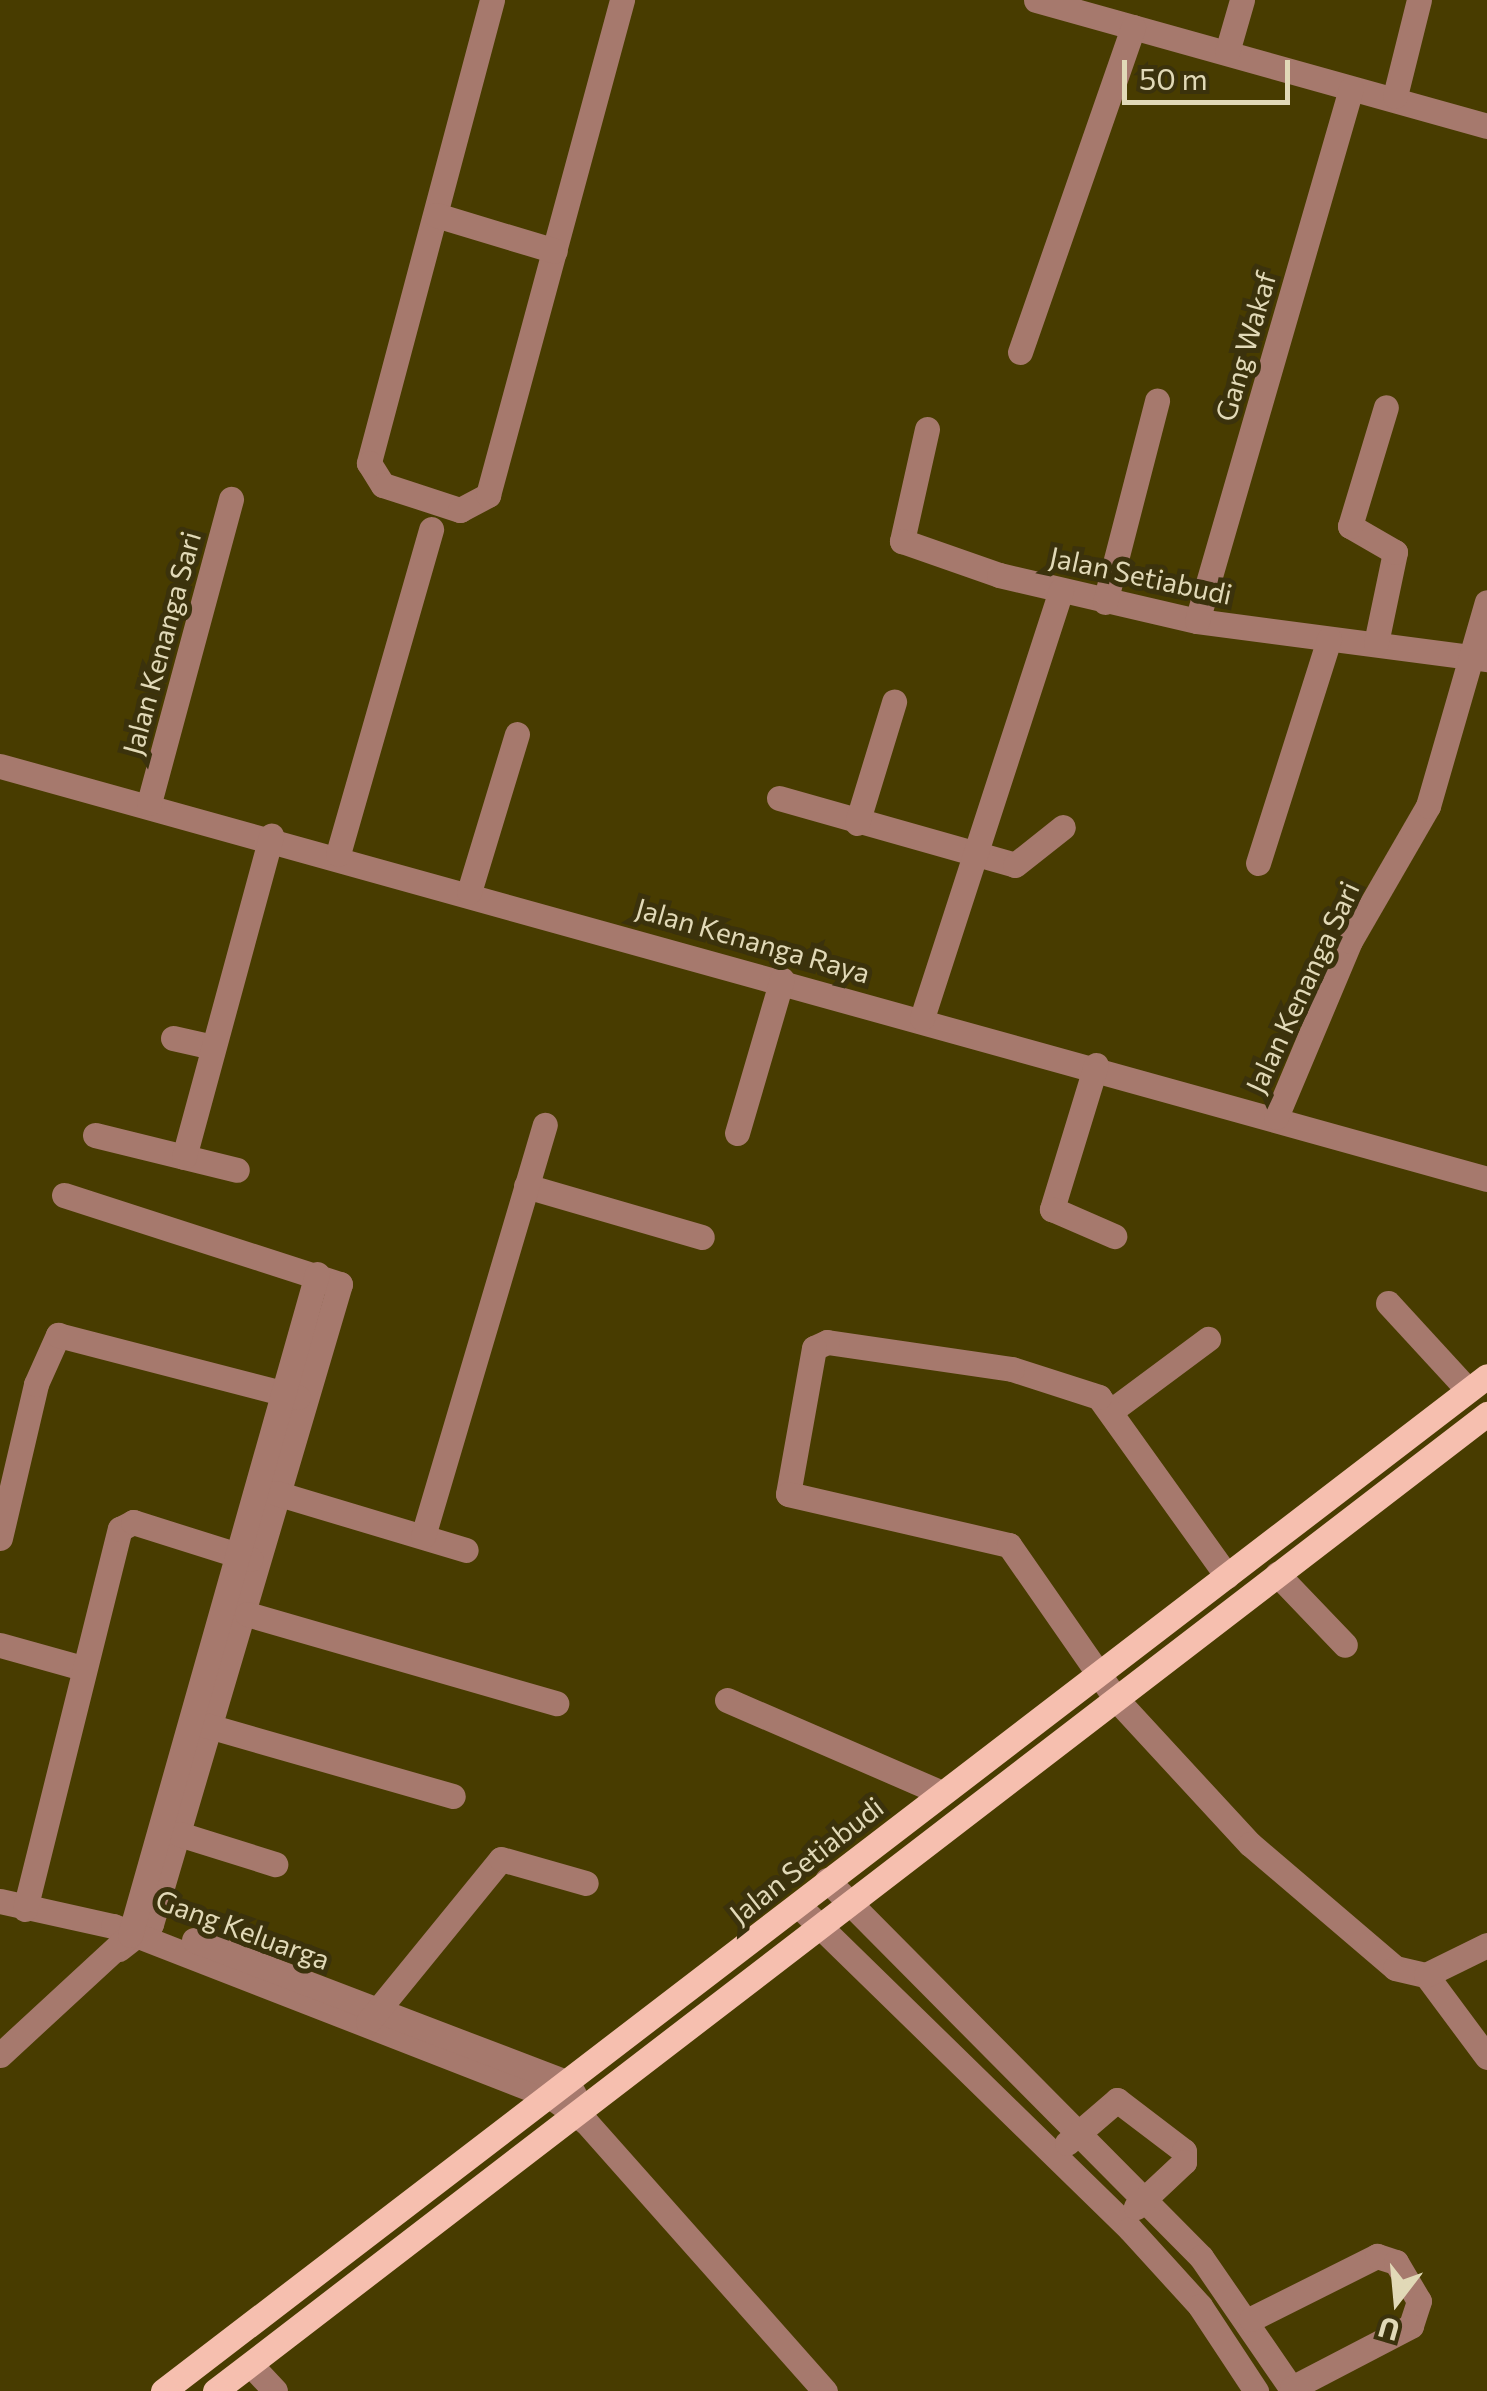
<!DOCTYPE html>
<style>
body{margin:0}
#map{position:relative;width:1487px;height:2391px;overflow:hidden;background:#483c00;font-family:Commissioner,sans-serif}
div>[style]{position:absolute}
.minor>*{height:25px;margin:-12.5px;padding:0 12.5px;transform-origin:12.5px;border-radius:12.5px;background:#a6796d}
.major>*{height:25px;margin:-12.5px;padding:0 12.5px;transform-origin:12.5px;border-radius:12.5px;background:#f6bfaf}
span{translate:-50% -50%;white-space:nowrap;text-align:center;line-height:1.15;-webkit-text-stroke:10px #3b320c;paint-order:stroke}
.street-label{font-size:28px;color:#e1d9b7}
.north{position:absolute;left:1347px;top:2251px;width:100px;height:100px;-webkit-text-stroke:8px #3b320c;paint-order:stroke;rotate:196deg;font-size:28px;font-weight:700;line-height:40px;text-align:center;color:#e1d9b7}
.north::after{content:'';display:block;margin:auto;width:35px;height:45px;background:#e1d9b7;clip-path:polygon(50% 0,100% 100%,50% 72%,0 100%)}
.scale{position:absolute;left:1122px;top:60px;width:168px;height:45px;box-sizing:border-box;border:5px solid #e1d9b7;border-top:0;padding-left:12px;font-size:30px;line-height:35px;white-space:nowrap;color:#e1d9b7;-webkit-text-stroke:8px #3b320c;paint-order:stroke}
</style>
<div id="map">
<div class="minor">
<i style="left:492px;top:0;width:479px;rotate:104.9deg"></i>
<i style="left:369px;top:463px;width:26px;rotate:58deg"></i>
<i style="left:383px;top:485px;width:81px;rotate:18deg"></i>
<i style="left:460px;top:510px;width:32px;rotate:-28deg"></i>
<i style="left:488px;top:495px;width:513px;rotate:-74.85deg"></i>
<i style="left:1036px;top:0;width:468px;rotate:15.6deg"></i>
<i style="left:1227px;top:52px;width:54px;rotate:-73.9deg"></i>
<i style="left:1395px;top:96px;width:99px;rotate:-76deg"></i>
<i style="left:436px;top:215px;width:124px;rotate:16.8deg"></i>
<i style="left:1020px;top:352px;width:344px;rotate:-70.8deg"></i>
<i style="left:927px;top:429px;width:115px;rotate:102.6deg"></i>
<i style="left:902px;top:541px;width:103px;rotate:19.3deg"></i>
<i style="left:999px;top:575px;width:203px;rotate:13.1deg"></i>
<i style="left:1197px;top:621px;width:292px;rotate:7.5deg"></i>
<i style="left:1105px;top:602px;width:208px;rotate:-75.5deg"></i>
<i style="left:1197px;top:621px;width:554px;rotate:-73.86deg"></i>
<i style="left:1376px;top:643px;width:93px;rotate:-78.2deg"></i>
<i style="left:1395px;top:552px;width:52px;rotate:-150deg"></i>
<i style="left:1350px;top:526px;width:124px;rotate:-73.2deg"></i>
<i style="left:0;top:766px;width:1543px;rotate:15.52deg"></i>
<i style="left:779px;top:798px;width:245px;rotate:15.8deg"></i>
<i style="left:1015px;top:865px;width:61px;rotate:-38.4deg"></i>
<i style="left:149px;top:803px;width:315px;rotate:-74.9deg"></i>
<i style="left:857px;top:823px;width:127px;rotate:-73deg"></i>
<i style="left:338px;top:854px;width:338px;rotate:-74deg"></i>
<i style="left:1258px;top:863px;width:235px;rotate:-72.4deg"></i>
<i style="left:469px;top:892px;width:165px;rotate:-73.1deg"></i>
<i style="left:922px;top:1018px;width:450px;rotate:-72deg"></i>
<i style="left:173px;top:1038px;width:41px;rotate:12.7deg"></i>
<i style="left:1096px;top:1065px;width:151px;rotate:107deg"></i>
<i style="left:1052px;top:1209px;width:68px;rotate:23.5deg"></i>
<i style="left:1276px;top:1117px;width:191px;rotate:-67.2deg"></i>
<i style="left:1350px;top:941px;width:156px;rotate:-60deg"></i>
<i style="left:1428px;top:806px;width:212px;rotate:-73.9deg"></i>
<i style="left:737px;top:1133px;width:160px;rotate:-73.7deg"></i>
<i style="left:95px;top:1135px;width:146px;rotate:13.8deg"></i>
<i style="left:184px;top:1157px;width:333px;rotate:-74.8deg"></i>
<i style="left:526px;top:1186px;width:183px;rotate:16.2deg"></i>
<i style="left:64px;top:1195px;width:290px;rotate:17.9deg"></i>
<i style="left:340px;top:1284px;width:667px;rotate:106.45deg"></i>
<i style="left:151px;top:1924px;width:41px;rotate:142deg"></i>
<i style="left:1388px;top:1303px;width:118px;rotate:47.4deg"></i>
<i style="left:1115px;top:1408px;width:116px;rotate:-36.6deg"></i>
<i style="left:276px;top:1493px;width:198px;rotate:16.7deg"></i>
<i style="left:423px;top:1536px;width:429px;rotate:-73.5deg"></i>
<i style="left:0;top:1538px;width:158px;rotate:-76.8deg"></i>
<i style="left:36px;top:1384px;width:54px;rotate:-65.8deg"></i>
<i style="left:58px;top:1335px;width:248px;rotate:14.5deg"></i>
<i style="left:1277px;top:1574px;width:98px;rotate:46.2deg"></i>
<i style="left:1227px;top:1576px;width:220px;rotate:-125.6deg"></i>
<i style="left:1099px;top:1397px;width:91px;rotate:-162.2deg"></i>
<i style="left:1012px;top:1369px;width:187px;rotate:-171.7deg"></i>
<i style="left:827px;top:1342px;width:14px;rotate:155deg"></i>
<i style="left:814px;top:1348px;width:148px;rotate:100.1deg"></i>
<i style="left:788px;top:1494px;width:227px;rotate:13deg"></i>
<i style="left:1009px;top:1545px;width:188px;rotate:55.2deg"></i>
<i style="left:1116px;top:1699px;width:197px;rotate:47.3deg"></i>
<i style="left:1250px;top:1844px;width:191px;rotate:40.5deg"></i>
<i style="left:1395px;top:1968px;width:32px;rotate:13deg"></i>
<i style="left:1426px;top:1975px;width:102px;rotate:53.4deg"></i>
<i style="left:247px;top:1614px;width:322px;rotate:16.1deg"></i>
<i style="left:0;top:1645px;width:82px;rotate:15.6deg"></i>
<i style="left:727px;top:1700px;width:234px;rotate:23.4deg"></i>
<i style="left:198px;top:1723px;width:265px;rotate:16deg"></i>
<i style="left:179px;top:1834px;width:101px;rotate:17.4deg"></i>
<i style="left:827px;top:1880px;width:531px;rotate:45.23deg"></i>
<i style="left:1201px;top:2257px;width:163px;rotate:55.5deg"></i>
<i style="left:0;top:1901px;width:116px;rotate:12.5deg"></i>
<i style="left:113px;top:1926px;width:469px;rotate:21.3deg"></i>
<i style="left:550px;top:2096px;width:44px;rotate:35.8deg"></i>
<i style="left:586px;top:2122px;width:360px;rotate:48.4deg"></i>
<i style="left:798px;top:1905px;width:464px;rotate:44.3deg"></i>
<i style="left:1130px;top:2229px;width:104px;rotate:47.7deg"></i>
<i style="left:1200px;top:2306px;width:102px;rotate:56.6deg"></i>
<i style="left:25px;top:1909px;width:392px;rotate:-76deg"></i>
<i style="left:120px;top:1529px;width:15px;rotate:-28deg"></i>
<i style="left:133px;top:1522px;width:123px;rotate:17.5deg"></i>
<i style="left:194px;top:1940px;width:400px;rotate:20.9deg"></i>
<i style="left:568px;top:2083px;width:15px;rotate:62deg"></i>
<i style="left:1426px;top:1975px;width:68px;rotate:-26.2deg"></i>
<i style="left:368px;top:2022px;width:210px;rotate:-50.8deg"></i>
<i style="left:501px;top:1859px;width:88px;rotate:15.8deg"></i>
<i style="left:0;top:2055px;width:177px;rotate:-42.7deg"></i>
<i style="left:130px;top:1935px;width:687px;rotate:-74.2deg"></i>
<i style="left:1067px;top:2143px;width:66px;rotate:-40.7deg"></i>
<i style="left:1117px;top:2100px;width:84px;rotate:37.3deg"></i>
<i style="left:1184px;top:2151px;width:11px;rotate:90deg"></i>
<i style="left:1184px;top:2162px;width:66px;rotate:136.8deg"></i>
<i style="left:1251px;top:2319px;width:141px;rotate:-26.6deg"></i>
<i style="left:1377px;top:2256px;width:20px;rotate:18deg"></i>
<i style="left:1396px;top:2262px;width:45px;rotate:59.5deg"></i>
<i style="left:1419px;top:2301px;width:26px;rotate:108deg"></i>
<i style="left:1411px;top:2326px;width:134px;rotate:152.5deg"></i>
<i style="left:251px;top:2365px;width:35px;rotate:47deg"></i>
</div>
<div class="major">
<i style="left:163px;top:2391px;width:1668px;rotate:-37.47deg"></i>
<i style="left:215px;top:2391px;width:1604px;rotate:-37.53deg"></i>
</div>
<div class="street-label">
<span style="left:1245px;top:346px;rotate:-74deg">Gang Wakaf</span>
<span style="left:1141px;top:575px;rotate:12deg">Jalan Setiabudi</span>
<span style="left:161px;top:643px;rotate:-75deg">Jalan Kenanga Sari</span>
<span style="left:753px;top:940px;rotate:16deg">Jalan Kenanga Raya</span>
<span style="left:1302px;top:987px;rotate:-65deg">Jalan Kenanga Sari</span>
<span style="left:806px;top:1860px;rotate:-38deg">Jalan Setiabudi</span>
<span style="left:243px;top:1929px;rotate:20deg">Gang Keluarga</span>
</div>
<div class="north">U</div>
<div class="scale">50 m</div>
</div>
